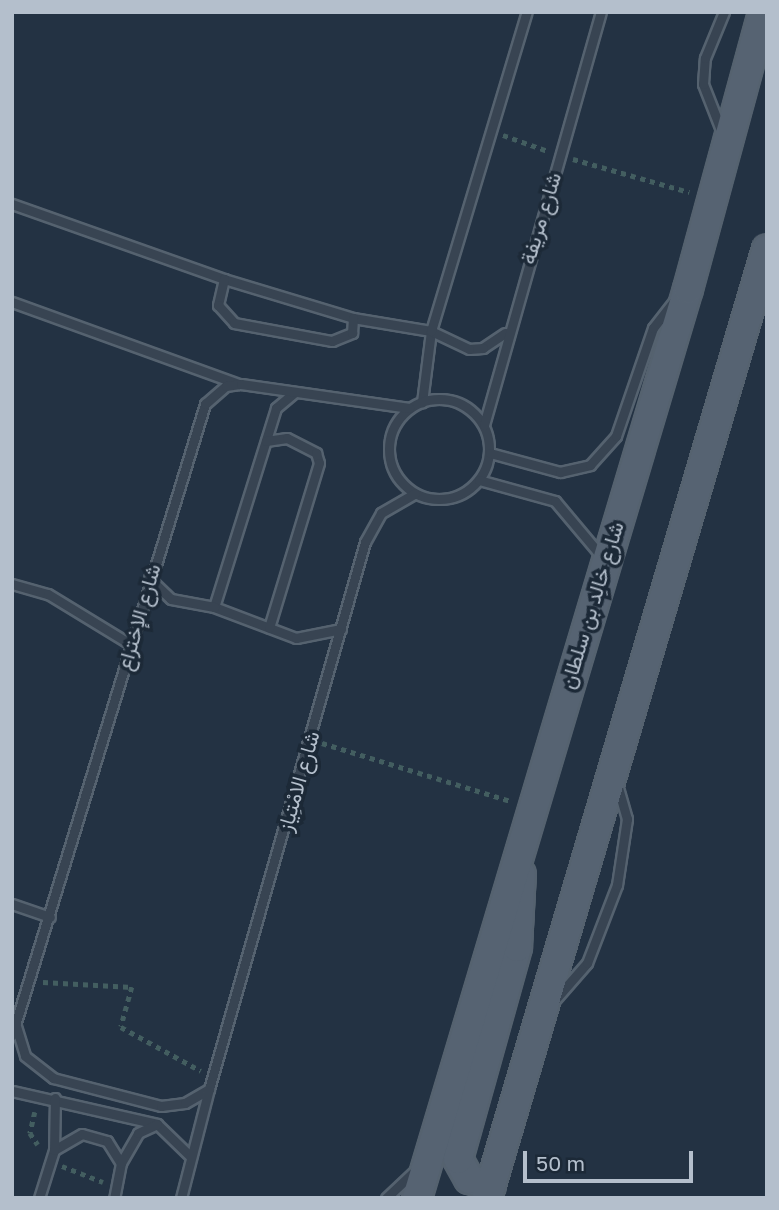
<!DOCTYPE html>
<meta charset="utf-8">
<style>
body{margin:0}
#map{position:relative;width:779px;height:1210px;overflow:hidden;background:#233243;font-family:"Golos Text",Vazirmatn,sans-serif}
div>[style]{position:absolute}
.path>*{height:4.5px;margin-top:-2.25px;transform-origin:0;background:repeating-linear-gradient(90deg,#435e60 0 5px,transparent 0 10px)}
.roads{filter:drop-shadow(2px 0 #55626f) drop-shadow(-2px 0 #55626f) drop-shadow(0 2px #55626f) drop-shadow(0 -2px #55626f)}
.lane>*{height:9px;margin:-4.5px;padding:0 4.5px;transform-origin:4.5px;border-radius:4.5px;background:#384452}
.lane>.ring{margin:-4.5px;padding:0;box-sizing:content-box;background:none;border:9px solid #384452;border-radius:50%}
.primary>*{height:28px;margin:-14px;padding:0 14px;transform-origin:14px;border-radius:14px;background:#566372}
span{translate:-50% -50%;white-space:nowrap;text-align:center;line-height:1.15;-webkit-text-stroke:7px #1c2937;paint-order:stroke}
.street-label{font-size:21px;color:#b4bfcc}
.frame{position:absolute;inset:0;border:14px solid #b4bfcc;pointer-events:none}
.scale{position:absolute;left:523px;top:1151px;width:170px;height:32px;box-sizing:border-box;border:4px solid #b4bfcc;border-top:0;padding-left:9px;font-size:21px;line-height:24px;white-space:nowrap;color:#b4bfcc;-webkit-text-stroke:5px #1c2937;paint-order:stroke}
</style>
<div id="map">
<div class="path">
<i style="left:503px;top:135px;width:48px;rotate:19.6deg"></i>
<i style="left:573px;top:159px;width:121px;rotate:15.9deg"></i>
<i style="left:322px;top:743px;width:198px;rotate:17.1deg"></i>
<i style="left:43px;top:982px;width:89px;rotate:3.2deg"></i>
<i style="left:132px;top:987px;width:41px;rotate:105.4deg"></i>
<i style="left:121px;top:1027px;width:91px;rotate:28.8deg"></i>
<i style="left:35px;top:1112px;width:22px;rotate:103deg"></i>
<i style="left:30px;top:1133px;width:14px;rotate:56deg"></i>
<i style="left:62px;top:1166px;width:44px;rotate:21.3deg"></i>
</div>
<div class="roads">
<div class="lane">
<i style="left:723px;top:135px;width:55px;rotate:-111.4deg"></i>
<i style="left:703px;top:84px;width:26px;rotate:-86deg"></i>
<i style="left:705px;top:58px;width:50px;rotate:-67.6deg"></i>
<i style="left:12px;top:204px;width:225px;rotate:19.5deg"></i>
<i style="left:224px;top:279px;width:135px;rotate:16.8deg"></i>
<i style="left:353px;top:318px;width:79px;rotate:9.5deg"></i>
<i style="left:431px;top:331px;width:72px;rotate:97.2deg"></i>
<i style="left:224px;top:279px;width:27px;rotate:103deg"></i>
<i style="left:218px;top:305px;width:24px;rotate:48deg"></i>
<i style="left:234px;top:323px;width:100px;rotate:10.4deg"></i>
<i style="left:332px;top:341px;width:22px;rotate:-22deg"></i>
<i style="left:352px;top:333px;width:15px;rotate:-86deg"></i>
<i style="left:12px;top:302px;width:241px;rotate:19.9deg"></i>
<i style="left:505px;top:333px;width:27px;rotate:146deg"></i>
<i style="left:483px;top:348px;width:14px;rotate:176deg"></i>
<i style="left:469px;top:349px;width:42px;rotate:-154.7deg"></i>
<i style="left:431px;top:331px;width:333px;rotate:-73.3deg"></i>
<i style="left:295px;top:392px;width:25px;rotate:140deg"></i>
<i style="left:276px;top:408px;width:208px;rotate:107.3deg"></i>
<i style="left:214px;top:607px;width:88px;rotate:20.7deg"></i>
<i style="left:296px;top:638px;width:46px;rotate:-11.3deg"></i>
<i class="ring" style="left:389px;top:399px;width:91px;height:91px"></i>
<i style="left:484px;top:425px;width:429px;rotate:-74.2deg"></i>
<i style="left:266px;top:441px;width:21px;rotate:-8deg"></i>
<i style="left:287px;top:438px;width:33px;rotate:27deg"></i>
<i style="left:316px;top:453px;width:10px;rotate:73deg"></i>
<i style="left:319px;top:463px;width:172px;rotate:106.9deg"></i>
<i style="left:490px;top:453px;width:73px;rotate:15.2deg"></i>
<i style="left:560px;top:472px;width:31px;rotate:-13deg"></i>
<i style="left:590px;top:465px;width:39px;rotate:-48deg"></i>
<i style="left:616px;top:436px;width:114px;rotate:-71.1deg"></i>
<i style="left:653px;top:328px;width:37px;rotate:-52deg"></i>
<i style="left:479px;top:480px;width:79px;rotate:15.4deg"></i>
<i style="left:555px;top:501px;width:73px;rotate:50deg"></i>
<i style="left:149px;top:578px;width:30px;rotate:44deg"></i>
<i style="left:171px;top:599px;width:44px;rotate:10.5deg"></i>
<i style="left:12px;top:584px;width:37px;rotate:16deg"></i>
<i style="left:48px;top:594px;width:96px;rotate:31.4deg"></i>
<i style="left:12px;top:904px;width:40px;rotate:18.9deg"></i>
<i style="left:553px;top:1002px;width:52px;rotate:-48.9deg"></i>
<i style="left:587px;top:963px;width:84px;rotate:-69deg"></i>
<i style="left:617px;top:885px;width:67px;rotate:-81.4deg"></i>
<i style="left:627px;top:819px;width:35px;rotate:-106deg"></i>
<i style="left:16px;top:1026px;width:31px;rotate:73deg"></i>
<i style="left:25px;top:1056px;width:36px;rotate:38deg"></i>
<i style="left:53px;top:1078px;width:112px;rotate:14.5deg"></i>
<i style="left:161px;top:1106px;width:24px;rotate:-7deg"></i>
<i style="left:185px;top:1103px;width:28px;rotate:-30deg"></i>
<i style="left:209px;top:1089px;width:569px;rotate:-74.08deg"></i>
<i style="left:365px;top:542px;width:33px;rotate:-61deg"></i>
<i style="left:381px;top:513px;width:39px;rotate:-30deg"></i>
<i style="left:12px;top:1035px;width:660px;rotate:-72.99deg"></i>
<i style="left:205px;top:404px;width:28px;rotate:-41deg"></i>
<i style="left:226px;top:386px;width:15px;rotate:-8deg"></i>
<i style="left:241px;top:384px;width:170px;rotate:8.1deg"></i>
<i style="left:12px;top:1091px;width:149px;rotate:12.8deg"></i>
<i style="left:157px;top:1124px;width:47px;rotate:44.1deg"></i>
<i style="left:54px;top:1150px;width:32px;rotate:-30deg"></i>
<i style="left:82px;top:1134px;width:26px;rotate:16deg"></i>
<i style="left:107px;top:1141px;width:26px;rotate:58deg"></i>
<i style="left:121px;top:1163px;width:36px;rotate:101deg"></i>
<i style="left:121px;top:1163px;width:34px;rotate:-60deg"></i>
<i style="left:138px;top:1133px;width:21px;rotate:-25deg"></i>
<i style="left:39px;top:1198px;width:50px;rotate:-72.6deg"></i>
<i style="left:54px;top:1150px;width:52px;rotate:-88.9deg"></i>
<i style="left:181px;top:1198px;width:113px;rotate:-75.6deg"></i>
<i style="left:386px;top:1198px;width:44px;rotate:-43.2deg"></i>
</div>
<div class="primary">
<i style="left:491px;top:1186px;width:23px;rotate:-162deg"></i>
<i style="left:469px;top:1179px;width:23px;rotate:-119deg"></i>
<i style="left:458px;top:1159px;width:220px;rotate:-74.4deg"></i>
<i style="left:517px;top:947px;width:73px;rotate:-86.9deg"></i>
<i style="left:417px;top:1198px;width:949px;rotate:-73.4deg"></i>
<i style="left:688px;top:289px;width:287px;rotate:-74.8deg"></i>
<i style="left:487px;top:1198px;width:989px;rotate:-73.56deg"></i>
</div>
</div>
<div class="street-label">
<span style="left:540px;top:218px;rotate:-73deg">شارع مريفة</span>
<span style="left:591px;top:605px;rotate:-73deg">شارع خالِد بن سلطان</span>
<span style="left:138px;top:617px;rotate:-74deg">شارع الإختراع</span>
<span style="left:298px;top:781px;rotate:-74deg">شارع الامْتِياز</span>
</div>
<div class="frame"></div>
<div class="scale">50 m</div>
</div>
